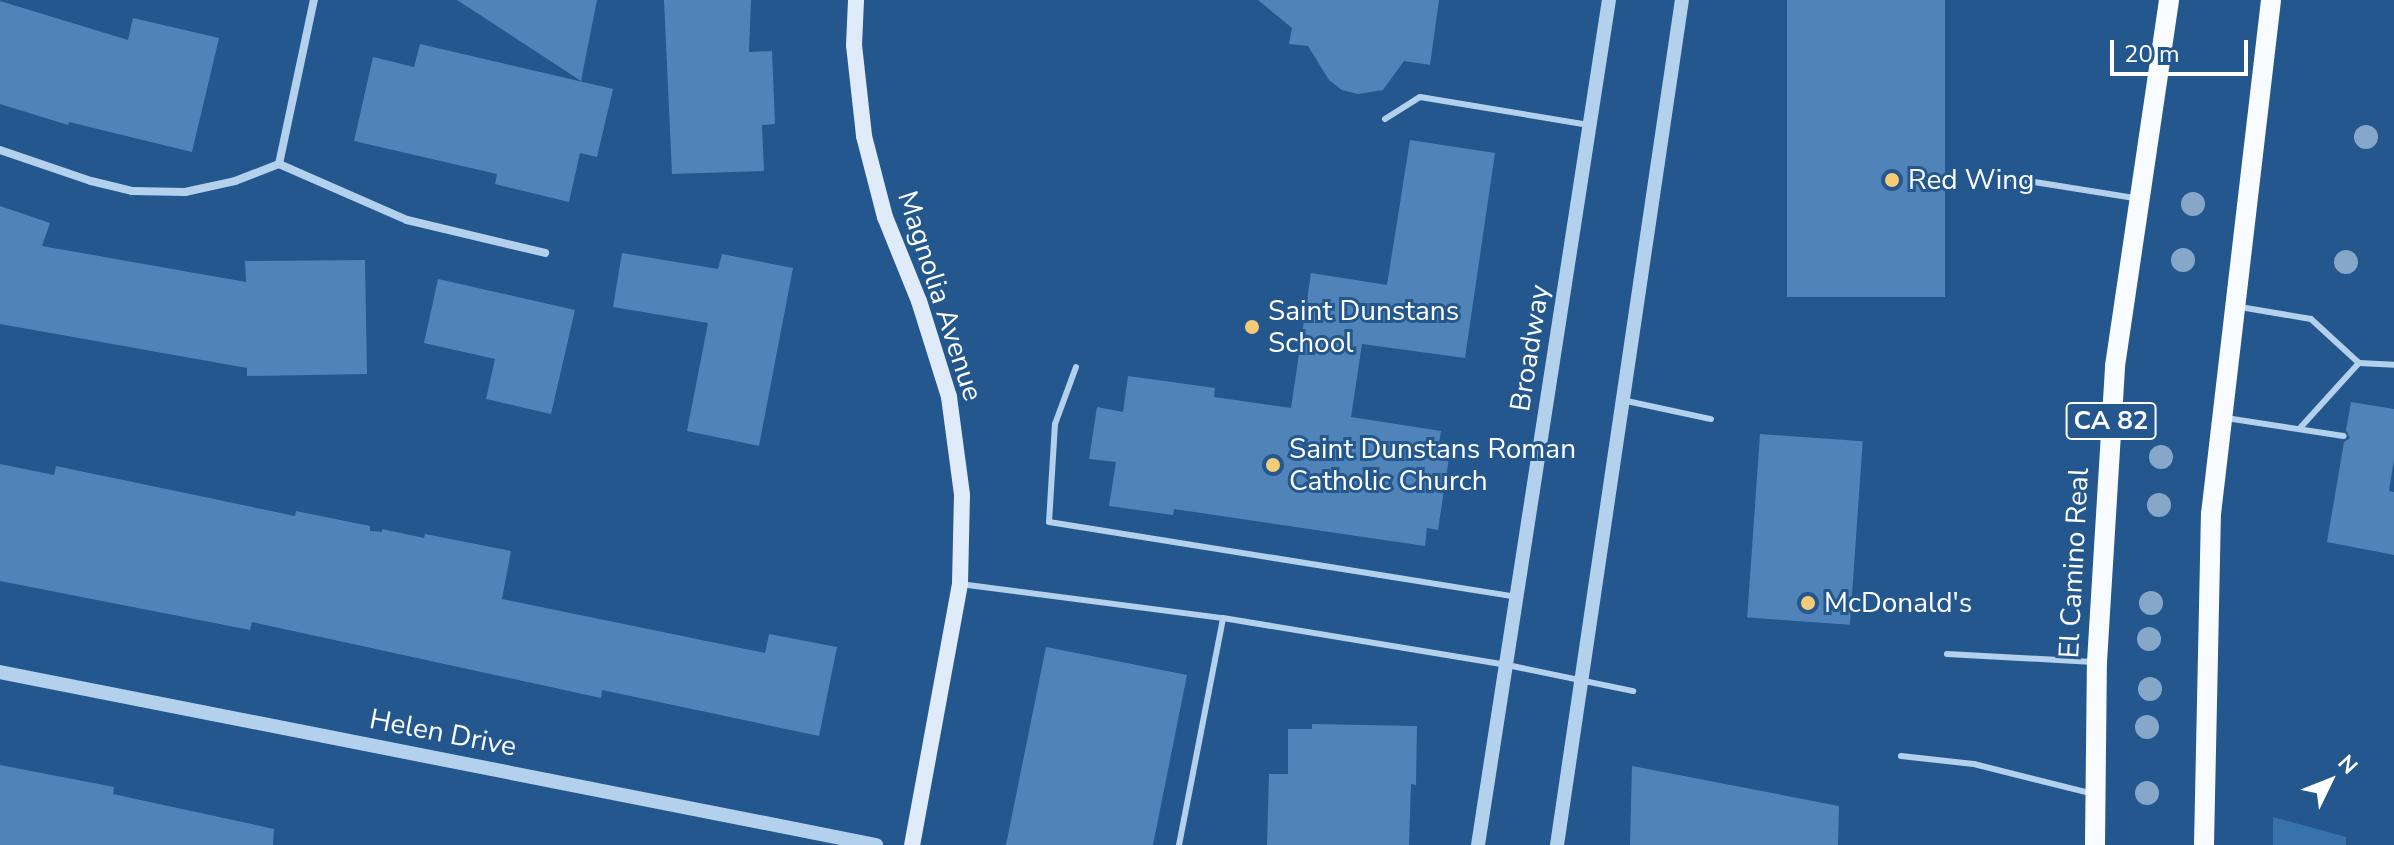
<!DOCTYPE html>
<style>
body{margin:0}
#map{position:relative;width:2394px;height:845px;overflow:hidden;background:#23578e;font-family:"Nunito Sans",sans-serif}
div>[style]{position:absolute}
.green>*{inset:0;background:#3772ab}
.building>*{inset:0;background:#5083b7;transform-origin:0 0}
.service>*{height:6px;margin:-3px;padding:0 3px;transform-origin:3px;border-radius:3px;background:#b3d0ec}
.minor>*{height:8px;margin:-4px;padding:0 4px;transform-origin:4px;border-radius:4px;background:#b3d0ec}
.tertiary>*{height:14px;margin:-7px;padding:0 7px;transform-origin:7px;border-radius:7px;background:#b3d0ec}
.secondary>*{height:16px;margin:-8px;padding:0 8px;transform-origin:8px;border-radius:8px;background:#dfebf9}
.primary>*{height:20px;margin:-10px;padding:0 10px;transform-origin:10px;border-radius:10px;background:#f8fbff}
.trees>*{width:24px;height:24px;margin:-12px;border-radius:50%;background:#87a7c9}
.dots>*{width:22px;height:22px;translate:-50% -50%;box-sizing:border-box;border:4px solid #23578e;border-radius:50%}
span{translate:-50% -50%;white-space:nowrap;text-align:center;line-height:1.15;-webkit-text-stroke:6px #23578e;paint-order:stroke}
.shield-label span{padding:2px 6px;background:#23578e;border:2px solid;border-radius:6px;-webkit-text-stroke-width:0}
.shield-label{font-size:26px;color:#fff;font-weight:700}
.poi-label{font-size:28px;color:#fff}
.left{translate:0 -50%;text-align:left}
.street-label{font-size:28px;color:#fff}
.north{position:absolute;left:2290px;top:741px;width:80px;height:80px;-webkit-text-stroke:6px #23578e;paint-order:stroke;rotate:47deg;font-size:22px;font-weight:700;line-height:32px;text-align:center;color:#fff}
.north::after{content:'';display:block;margin:auto;width:28px;height:36px;background:#fff;clip-path:polygon(50% 0,100% 100%,50% 72%,0 100%)}
.scale{position:absolute;left:2110px;top:40px;width:138px;height:36px;box-sizing:border-box;border:4px solid #fff;border-top:0;padding-left:10px;font-size:24px;line-height:28px;white-space:nowrap;color:#fff;-webkit-text-stroke:6px #23578e;paint-order:stroke}
</style>
<div id="map">
<div class="green">
<i style="clip-path:polygon(2273px 817px,2346px 837px,2346px 845px,2273px 845px)"></i>
</div>
<div class="building">
<i style="clip-path:polygon(457px 0,597px 0,581px 81px)"></i>
<i style="clip-path:polygon(664px 0,751px 0,749px 52px,772px 51px,775px 124px,762px 125px,764px 171px,672px 174px)"></i>
<i style="clip-path:polygon(1258px 0,1439px 0,1430px 65px,1404px 61px,1383px 90px,1358px 94px,1342px 90px,1329px 80px,1308px 46px,1289px 44px,1292px 28px)"></i>
<i style="left:1787px;top:0;width:158px;height:297px"></i>
<i style="clip-path:polygon(0 1px,128px 40px,133px 18px,219px 38px,192px 152px,69px 122px,68px 125px,0 104px)"></i>
<i style="clip-path:polygon(420px 44px,613px 89px,597px 157px,580px 153px,569px 202px,495px 184px,497px 174px,354px 141px,373px 57px,414px 67px)"></i>
<i style="clip-path:polygon(1410px 140px,1495px 153px,1465px 358px,1362px 344px,1351px 417px,1441px 431px,1439px 444px,1451px 445px,1438px 530px,1427px 528px,1425px 546px,1174px 509px,1173px 515px,1109px 506px,1116px 462px,1089px 459px,1097px 407px,1123px 412px,1128px 376px,1215px 388px,1214px 397px,1291px 408px,1311px 273px,1387px 285px)"></i>
<i style="clip-path:polygon(0 206px,50px 223px,42px 246px,246px 282px,245px 261px,365px 260px,367px 374px,247px 376px,247px 368px,0 324px)"></i>
<i style="clip-path:polygon(622px 253px,718px 269px,722px 254px,793px 268px,759px 446px,687px 431px,708px 323px,613px 307px)"></i>
<i style="clip-path:polygon(438px 279px,575px 310px,551px 414px,486px 399px,495px 359px,424px 343px)"></i>
<i style="clip-path:polygon(2351px 402px,2394px 409px,2394px 459px,2389px 491px,2394px 492px,2394px 555px,2327px 542px,2344px 442px,2350px 438px,2346px 430px)"></i>
<i style="left:1760px;top:434px;width:103px;height:184px;rotate:4deg"></i>
<i style="clip-path:polygon(0 464px,54px 475px,56px 466px,295px 516px,296px 511px,370px 526px,370px 531px,382px 532px,382px 529px,424px 538px,425px 534px,511px 551px,502px 599px,765px 653px,769px 634px,837px 647px,819px 736px,602px 690px,601px 698px,252px 622px,250px 630px,0 581px)"></i>
<i style="clip-path:polygon(1046px 647px,1187px 675px,1153px 845px,1006px 845px)"></i>
<i style="clip-path:polygon(1312px 724px,1417px 726px,1416px 785px,1411px 784px,1409px 845px,1267px 845px,1269px 774px,1288px 774px,1288px 729px,1312px 729px)"></i>
<i style="clip-path:polygon(0 765px,114px 787px,113px 794px,274px 829px,273px 845px,0 845px)"></i>
<i style="clip-path:polygon(1632px 766px,1839px 806px,1838px 845px,1630px 845px)"></i>
</div>
<div class="service">
<i style="left:1385px;top:119px;width:41px;rotate:-32.2deg"></i>
<i style="left:1420px;top:97px;width:171px;rotate:9.4deg"></i>
<i style="left:2003px;top:177px;width:133px;rotate:9.1deg"></i>
<i style="left:2240px;top:307px;width:72px;rotate:9.6deg"></i>
<i style="left:2311px;top:319px;width:65px;rotate:42.5deg"></i>
<i style="left:2359px;top:363px;width:35px;rotate:3deg"></i>
<i style="left:1076px;top:367px;width:61px;rotate:110.2deg"></i>
<i style="left:1055px;top:424px;width:98px;rotate:93.5deg"></i>
<i style="left:1049px;top:522px;width:472px;rotate:9.1deg"></i>
<i style="left:1622px;top:400px;width:91px;rotate:12.1deg"></i>
<i style="left:2226px;top:418px;width:119px;rotate:8.7deg"></i>
<i style="left:2300px;top:428px;width:88px;rotate:-47.8deg"></i>
<i style="left:960px;top:584px;width:265px;rotate:7.4deg"></i>
<i style="left:1223px;top:618px;width:288px;rotate:9.4deg"></i>
<i style="left:1507px;top:665px;width:129px;rotate:11.7deg"></i>
<i style="left:1947px;top:654px;width:146px;rotate:3.1deg"></i>
<i style="left:1901px;top:756px;width:73px;rotate:6.3deg"></i>
<i style="left:1974px;top:764px;width:123px;rotate:14.1deg"></i>
<i style="left:1179px;top:845px;width:231px;rotate:-79deg"></i>
</div>
<div class="minor">
<i style="left:0;top:150px;width:96px;rotate:18.8deg"></i>
<i style="left:91px;top:181px;width:42px;rotate:13.7deg"></i>
<i style="left:132px;top:191px;width:53px;rotate:1.1deg"></i>
<i style="left:185px;top:192px;width:51px;rotate:-12.4deg"></i>
<i style="left:235px;top:181px;width:47px;rotate:-21.1deg"></i>
<i style="left:279px;top:164px;width:140px;rotate:23.6deg"></i>
<i style="left:407px;top:220px;width:142px;rotate:13.4deg"></i>
<i style="left:279px;top:164px;width:168px;rotate:-78deg"></i>
</div>
<div class="tertiary">
<i style="left:0;top:672px;width:893px;rotate:11.17deg"></i>
<i style="left:1478px;top:845px;width:855px;rotate:-81.19deg"></i>
<i style="left:1557px;top:845px;width:854px;rotate:-81.59deg"></i>
</div>
<div class="secondary">
<i style="left:856px;top:0;width:45px;rotate:92.5deg"></i>
<i style="left:854px;top:45px;width:92px;rotate:83.7deg"></i>
<i style="left:864px;top:136px;width:84px;rotate:75.5deg"></i>
<i style="left:885px;top:217px;width:91px;rotate:68deg"></i>
<i style="left:919px;top:301px;width:101px;rotate:72.6deg"></i>
<i style="left:949px;top:397px;width:99px;rotate:82.4deg"></i>
<i style="left:962px;top:495px;width:89px;rotate:91.3deg"></i>
<i style="left:960px;top:584px;width:265px;rotate:100.4deg"></i>
</div>
<div class="primary">
<i style="left:2095px;top:845px;width:183px;rotate:-89.4deg"></i>
<i style="left:2097px;top:662px;width:297px;rotate:-86.5deg"></i>
<i style="left:2115px;top:366px;width:370px;rotate:-81.6deg"></i>
<i style="left:2204px;top:845px;width:331px;rotate:-88.8deg"></i>
<i style="left:2211px;top:514px;width:517px;rotate:-83.34deg"></i>
</div>
<div class="trees">
<i style="left:2366px;top:137px"></i>
<i style="left:2193px;top:204px"></i>
<i style="left:2183px;top:260px"></i>
<i style="left:2346px;top:262px"></i>
<i style="left:2161px;top:457px"></i>
<i style="left:2159px;top:505px"></i>
<i style="left:2151px;top:603px"></i>
<i style="left:2149px;top:639px"></i>
<i style="left:2150px;top:689px"></i>
<i style="left:2147px;top:727px"></i>
<i style="left:2147px;top:793px"></i>
</div>
<div class="dots">
<i style="left:1892px;top:180px;background:#f6cb76"></i>
<i style="left:1252px;top:327px;background:#f6cb76"></i>
<i style="left:1273px;top:465px;background:#f6cb76"></i>
<i style="left:1808px;top:603px;background:#f6cb76"></i>
</div>
<div class="shield-label">
<span style="left:2111px;top:421px">CA 82</span>
</div>
<div class="poi-label">
<span class="left" style="left:1908px;top:180px">Red Wing</span>
<span class="left" style="left:1268px;top:327px">Saint Dunstans<br>School</span>
<span class="left" style="left:1289px;top:465px">Saint Dunstans Roman<br>Catholic Church</span>
<span class="left" style="left:1824px;top:603px">McDonald's</span>
</div>
<div class="street-label">
<span style="left:940px;top:296px;rotate:72deg">Magnolia Avenue</span>
<span style="left:1530px;top:348px;rotate:-81deg">Broadway</span>
<span style="left:2074px;top:563px;rotate:-87deg">El Camino Real</span>
<span style="left:443px;top:733px;rotate:11deg">Helen Drive</span>
</div>
<div class="north">N</div>
<div class="scale">20 m</div>
</div>
